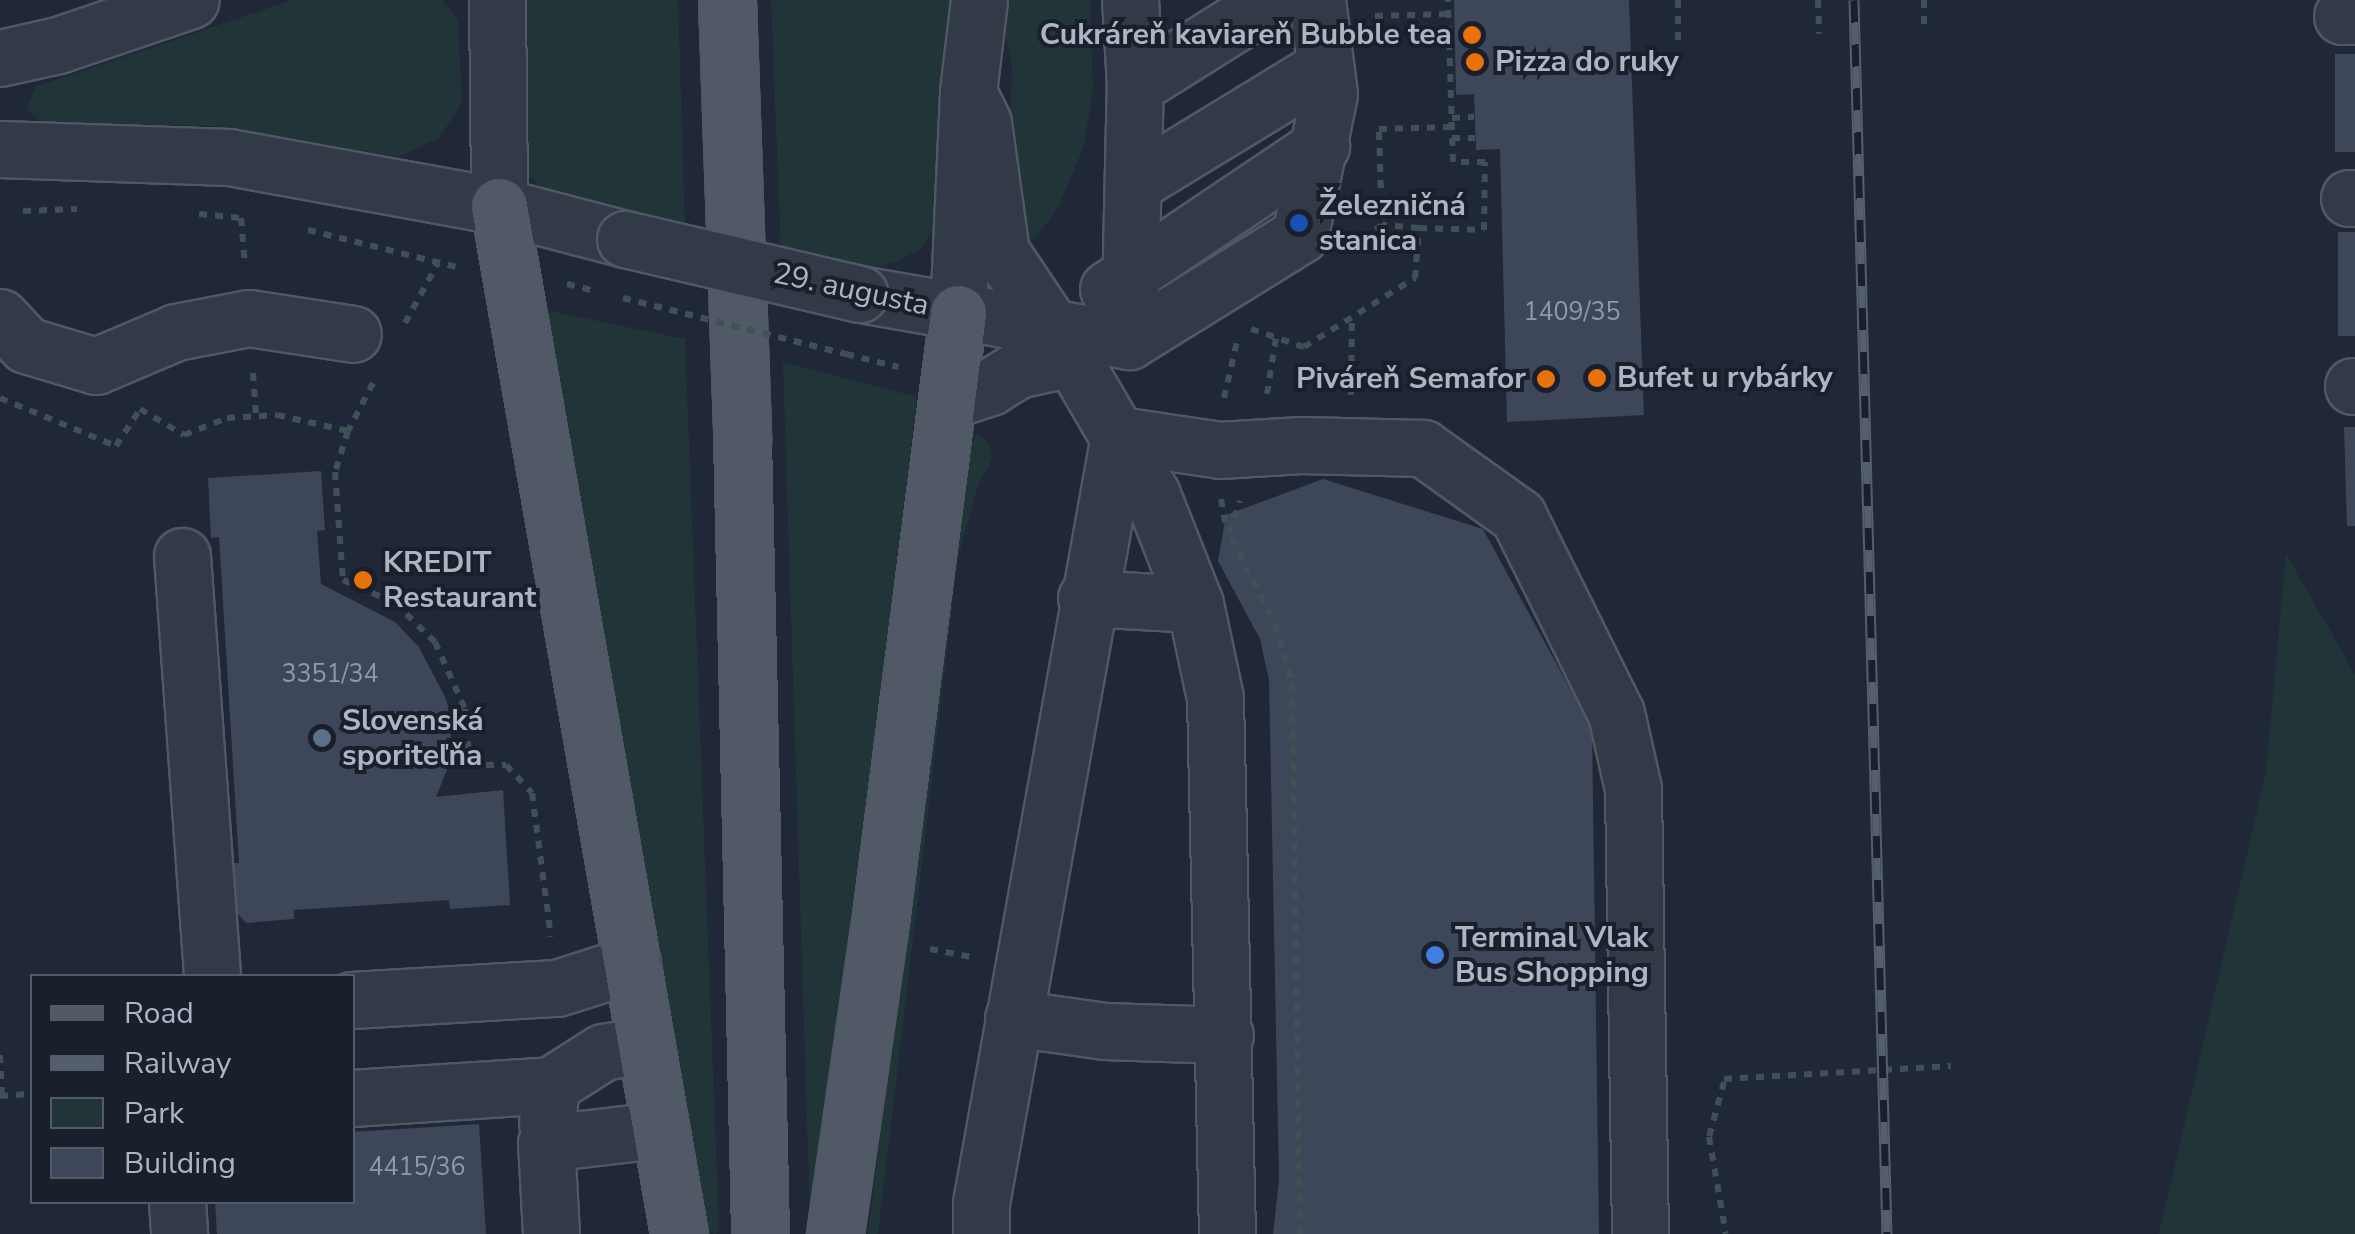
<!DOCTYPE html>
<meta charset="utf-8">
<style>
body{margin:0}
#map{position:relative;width:2355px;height:1234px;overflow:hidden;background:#202837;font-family:"Nunito Sans",sans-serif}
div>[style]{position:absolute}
.green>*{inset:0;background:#213438}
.building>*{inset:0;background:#3e4759;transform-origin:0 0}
.path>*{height:6px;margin-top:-3px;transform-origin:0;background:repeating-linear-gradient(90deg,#3f5155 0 8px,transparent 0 16px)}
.roads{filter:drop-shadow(2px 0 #505765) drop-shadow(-2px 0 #505765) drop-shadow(0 2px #505765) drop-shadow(0 -2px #505765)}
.minor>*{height:55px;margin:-27.5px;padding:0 27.5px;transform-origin:27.5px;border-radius:27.5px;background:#333a47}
.major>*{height:55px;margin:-27.5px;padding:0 27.5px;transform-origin:27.5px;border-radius:27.5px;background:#515967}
.rail>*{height:11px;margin-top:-5.5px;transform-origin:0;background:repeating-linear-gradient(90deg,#191f2b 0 22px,#555e6e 0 44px);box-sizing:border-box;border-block:2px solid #555e6e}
.path-bridge>*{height:6px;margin-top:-3px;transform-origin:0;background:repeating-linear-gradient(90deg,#3f5155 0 8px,transparent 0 16px)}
.bridges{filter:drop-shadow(2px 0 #505765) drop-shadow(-2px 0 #505765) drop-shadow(0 2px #505765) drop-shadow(0 -2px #505765)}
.minor-bridge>*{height:55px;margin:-27.5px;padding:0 27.5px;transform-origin:27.5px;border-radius:27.5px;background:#333a47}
.dots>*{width:28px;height:28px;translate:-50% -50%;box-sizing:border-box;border:5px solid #191f2b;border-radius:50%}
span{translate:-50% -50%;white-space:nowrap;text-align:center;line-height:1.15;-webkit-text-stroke:8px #191f2b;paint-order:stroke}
.number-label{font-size:25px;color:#9199a9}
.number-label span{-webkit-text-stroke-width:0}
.poi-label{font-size:30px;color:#adb4c4;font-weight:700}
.right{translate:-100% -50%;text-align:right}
.left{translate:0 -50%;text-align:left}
.street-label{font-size:30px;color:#adb4c4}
.legend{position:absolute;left:30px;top:974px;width:325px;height:230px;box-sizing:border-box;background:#191f2b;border:2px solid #545b68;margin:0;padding:12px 18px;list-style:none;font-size:30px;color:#adb4c4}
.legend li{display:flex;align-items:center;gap:20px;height:50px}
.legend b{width:50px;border:2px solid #545b68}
</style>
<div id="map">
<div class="green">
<i style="clip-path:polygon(293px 0,442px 0,458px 20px,462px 103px,439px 138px,399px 157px,217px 126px,41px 122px,27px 108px,35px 87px)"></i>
<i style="clip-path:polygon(512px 0,678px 0,685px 228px,570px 198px,538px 185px,524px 170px)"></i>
<i style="clip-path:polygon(771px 0,952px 0,935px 225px,922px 248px,900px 260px,866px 270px,781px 251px)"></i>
<i style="clip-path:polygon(1001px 0,1090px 0,1093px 89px,1084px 146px,1059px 205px,1036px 238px,1026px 243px,1009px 164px,1012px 63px,1001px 20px)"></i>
<i style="clip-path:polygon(540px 309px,685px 339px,719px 1229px,716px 1234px,709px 1232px)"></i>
<i style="clip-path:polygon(783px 362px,917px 397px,816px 1211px,810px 1219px)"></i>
<i style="clip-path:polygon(977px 433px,990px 444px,992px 459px,977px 488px,958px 558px,878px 1234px,868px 1234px,965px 460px)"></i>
<i style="clip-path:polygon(2286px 554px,2355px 674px,2355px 1234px,2159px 1234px,2266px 772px)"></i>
</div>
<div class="building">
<i style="clip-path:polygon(1454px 0,1629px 0,1644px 415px,1507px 422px,1500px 149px,1476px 150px,1474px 94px,1456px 95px)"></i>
<i style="left:2335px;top:54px;width:20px;height:98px"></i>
<i style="left:2355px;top:232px;width:104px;height:17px;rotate:90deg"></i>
<i style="clip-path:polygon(2344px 427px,2355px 427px,2355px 526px,2347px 526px)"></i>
<i style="clip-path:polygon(321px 471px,325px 530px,317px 531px,321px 584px,395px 622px,419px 647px,447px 701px,451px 734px,448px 767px,436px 797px,503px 790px,510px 905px,450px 909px,449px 900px,294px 910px,294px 919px,246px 923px,235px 911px,231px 863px,239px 863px,219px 537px,211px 538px,208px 478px)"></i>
<i style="clip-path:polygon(1323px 479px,1483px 529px,1592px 729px,1599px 1234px,1273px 1234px,1279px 1180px,1269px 680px,1260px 639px,1218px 561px,1226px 515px)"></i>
<i style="clip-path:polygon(479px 1124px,486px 1234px,217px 1234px,215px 1202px,352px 1202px,352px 1132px)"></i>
</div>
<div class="path">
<i style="left:1678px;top:0;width:40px;rotate:90deg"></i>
<i style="left:1818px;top:0;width:34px;rotate:88deg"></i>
<i style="left:1924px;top:0;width:32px;rotate:90deg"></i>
<i style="left:1375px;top:16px;width:74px;rotate:-1.5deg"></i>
<i style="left:1452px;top:118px;width:22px;rotate:-3deg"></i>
<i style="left:1379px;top:129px;width:72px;rotate:-1.6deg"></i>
<i style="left:1379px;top:132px;width:93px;rotate:88.2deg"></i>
<i style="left:1452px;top:138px;width:23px"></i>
<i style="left:23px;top:211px;width:54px;rotate:-2.1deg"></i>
<i style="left:199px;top:214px;width:43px;rotate:5.3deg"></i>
<i style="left:241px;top:218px;width:48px;rotate:85.2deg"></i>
<i style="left:1419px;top:228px;width:65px;rotate:1.8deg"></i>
<i style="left:1484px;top:230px;width:68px;rotate:-89.2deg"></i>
<i style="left:1485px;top:162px;width:32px;rotate:180deg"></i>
<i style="left:1453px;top:162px;width:162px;rotate:-91.8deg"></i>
<i style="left:308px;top:230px;width:153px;rotate:14deg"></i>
<i style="left:567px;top:284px;width:32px;rotate:14deg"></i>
<i style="left:405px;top:323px;width:68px;rotate:-61.2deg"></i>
<i style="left:1251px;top:329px;width:56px;rotate:18.8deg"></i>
<i style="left:1304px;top:347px;width:131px;rotate:-31.9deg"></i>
<i style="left:1415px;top:278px;width:50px;rotate:-85.4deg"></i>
<i style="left:1419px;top:228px;width:37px;rotate:-175deg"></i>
<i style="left:1382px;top:225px;width:35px;rotate:147deg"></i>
<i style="left:846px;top:354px;width:54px;rotate:14deg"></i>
<i style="left:253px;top:373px;width:43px;rotate:86deg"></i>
<i style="left:373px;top:383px;width:54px;rotate:117.5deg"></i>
<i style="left:348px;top:431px;width:43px;rotate:107.6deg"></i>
<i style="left:335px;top:472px;width:108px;rotate:85.8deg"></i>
<i style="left:343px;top:580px;width:57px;rotate:23.9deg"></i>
<i style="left:395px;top:603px;width:56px;rotate:44.3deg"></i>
<i style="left:435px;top:642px;width:73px;rotate:65.9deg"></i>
<i style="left:465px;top:709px;width:56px;rotate:84.9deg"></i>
<i style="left:470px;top:765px;width:36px"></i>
<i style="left:506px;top:765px;width:38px;rotate:47deg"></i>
<i style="left:532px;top:793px;width:145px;rotate:82.5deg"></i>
<i style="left:1267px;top:394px;width:57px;rotate:-80.9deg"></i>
<i style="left:1351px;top:395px;width:78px;rotate:-89.3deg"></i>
<i style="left:0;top:398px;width:126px;rotate:22.5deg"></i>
<i style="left:116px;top:446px;width:44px;rotate:-57deg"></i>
<i style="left:140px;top:409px;width:51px;rotate:30.6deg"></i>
<i style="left:184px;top:435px;width:46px;rotate:-21.6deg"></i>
<i style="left:227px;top:418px;width:50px;rotate:-3.4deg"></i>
<i style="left:277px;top:415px;width:73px;rotate:12.7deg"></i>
<i style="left:1224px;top:398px;width:63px;rotate:-77.1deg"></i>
<i style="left:1221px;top:499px;width:27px;rotate:80deg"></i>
<i style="left:1229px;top:533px;width:34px;rotate:-71deg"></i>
<i style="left:1231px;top:538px;width:97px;rotate:62.9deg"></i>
<i style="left:1275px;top:624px;width:61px;rotate:73.9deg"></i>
<i style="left:1292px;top:683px;width:551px;rotate:89.17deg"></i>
<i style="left:930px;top:949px;width:42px;rotate:11deg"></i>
<i style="left:0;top:1055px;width:41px;rotate:87.2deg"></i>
<i style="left:1724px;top:1079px;width:227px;rotate:-3.3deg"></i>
<i style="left:1724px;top:1082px;width:57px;rotate:105.3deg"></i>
<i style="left:1709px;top:1137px;width:98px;rotate:80.1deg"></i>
<i style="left:0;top:1096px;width:32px;rotate:-4deg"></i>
</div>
<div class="roads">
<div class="minor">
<i style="left:497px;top:0;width:206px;rotate:89.4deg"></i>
<i style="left:2342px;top:16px;width:13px"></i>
<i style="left:0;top:58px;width:59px;rotate:-12.6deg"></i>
<i style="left:58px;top:45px;width:140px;rotate:-18.7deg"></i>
<i style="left:1135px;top:86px;width:162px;rotate:-32.1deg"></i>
<i style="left:968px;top:92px;width:34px;rotate:64deg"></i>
<i style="left:983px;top:123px;width:130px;rotate:82.1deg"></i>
<i style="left:1001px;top:252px;width:128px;rotate:56.2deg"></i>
<i style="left:1072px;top:358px;width:159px;rotate:59.7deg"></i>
<i style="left:1152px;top:495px;width:117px;rotate:68.5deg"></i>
<i style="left:1195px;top:604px;width:96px;rotate:78deg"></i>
<i style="left:1215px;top:698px;width:536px;rotate:88.72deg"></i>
<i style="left:0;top:149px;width:229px;rotate:2deg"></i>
<i style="left:229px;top:157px;width:274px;rotate:10.3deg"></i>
<i style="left:499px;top:206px;width:130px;rotate:14.7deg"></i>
<i style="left:1133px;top:184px;width:225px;rotate:-31.4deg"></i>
<i style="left:2349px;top:198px;width:6px"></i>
<i style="left:1108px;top:289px;width:257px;rotate:-33.9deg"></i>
<i style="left:860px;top:294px;width:273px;rotate:9.9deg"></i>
<i style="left:1129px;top:341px;width:201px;rotate:-31.8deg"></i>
<i style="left:1300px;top:235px;width:144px;rotate:-78.4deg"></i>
<i style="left:1329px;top:94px;width:95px;rotate:-97.3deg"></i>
<i style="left:958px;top:313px;width:221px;rotate:-87.4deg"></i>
<i style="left:968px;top:92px;width:93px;rotate:-83.2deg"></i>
<i style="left:0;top:317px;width:38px;rotate:47deg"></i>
<i style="left:26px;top:345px;width:73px;rotate:16.7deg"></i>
<i style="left:96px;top:366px;width:87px;rotate:-23deg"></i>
<i style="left:176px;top:332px;width:74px;rotate:-10.9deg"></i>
<i style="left:249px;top:318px;width:105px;rotate:8.7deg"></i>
<i style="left:1129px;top:341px;width:255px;rotate:-88.7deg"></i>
<i style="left:1135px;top:86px;width:86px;rotate:-93.3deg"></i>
<i style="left:2353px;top:386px;width:2px"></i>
<i style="left:950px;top:400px;width:42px;rotate:-18deg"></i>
<i style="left:990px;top:387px;width:32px;rotate:-32deg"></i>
<i style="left:1017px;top:370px;width:56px;rotate:-12.3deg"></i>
<i style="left:1119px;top:435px;width:102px;rotate:8.4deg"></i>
<i style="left:1220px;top:450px;width:81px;rotate:-3.5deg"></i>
<i style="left:1301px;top:445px;width:122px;rotate:1.4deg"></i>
<i style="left:1423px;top:448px;width:117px;rotate:35.6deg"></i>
<i style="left:1518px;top:516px;width:220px;rotate:63.6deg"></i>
<i style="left:1616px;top:713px;width:78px;rotate:77.4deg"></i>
<i style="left:1633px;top:789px;width:445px;rotate:89.1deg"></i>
<i style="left:182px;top:556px;width:421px;rotate:85.9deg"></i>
<i style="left:1086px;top:598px;width:109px;rotate:3.2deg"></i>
<i style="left:352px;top:1000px;width:205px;rotate:-3.4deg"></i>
<i style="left:557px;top:988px;width:79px;rotate:-17.7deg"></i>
<i style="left:1013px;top:1018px;width:93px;rotate:8deg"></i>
<i style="left:1105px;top:1031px;width:120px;rotate:1.9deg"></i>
<i style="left:352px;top:1098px;width:199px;rotate:-3.7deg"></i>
<i style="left:547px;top:1123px;width:38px;rotate:-84deg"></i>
<i style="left:551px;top:1085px;width:62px;rotate:-32.4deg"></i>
<i style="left:603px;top:1052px;width:42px;rotate:-9.7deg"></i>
<i style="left:177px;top:1202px;width:32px;rotate:86deg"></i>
<i style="left:551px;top:1234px;width:91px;rotate:-93.1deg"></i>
<i style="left:546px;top:1143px;width:113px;rotate:-6.6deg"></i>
<i style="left:981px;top:1234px;width:31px;rotate:-90deg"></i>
<i style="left:981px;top:1203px;width:780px;rotate:-79.81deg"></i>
</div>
<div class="major">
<i style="left:727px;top:0;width:439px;rotate:88deg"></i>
<i style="left:742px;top:439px;width:795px;rotate:88.7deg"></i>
<i style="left:499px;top:206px;width:1044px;rotate:80.07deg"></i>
<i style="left:835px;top:1234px;width:307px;rotate:-81.8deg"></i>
<i style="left:879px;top:930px;width:622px;rotate:-82.7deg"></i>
</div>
</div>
<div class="rail">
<i style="left:1854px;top:0;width:1234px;rotate:88.47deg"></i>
</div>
<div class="path-bridge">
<i style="left:623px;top:298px;width:230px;rotate:14.1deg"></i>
</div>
<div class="bridges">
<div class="minor-bridge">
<i style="left:625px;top:239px;width:241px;rotate:13.2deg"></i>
</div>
</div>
<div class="dots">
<i style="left:1472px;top:35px;background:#e8710a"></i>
<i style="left:1475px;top:62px;background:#e8710a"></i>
<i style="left:1299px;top:223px;background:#1a4fb4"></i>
<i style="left:1597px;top:378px;background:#e8710a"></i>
<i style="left:1546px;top:379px;background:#e8710a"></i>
<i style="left:363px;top:580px;background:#e8710a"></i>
<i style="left:322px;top:738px;background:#5c6f8a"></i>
<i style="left:1435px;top:955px;background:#3f7fe0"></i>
</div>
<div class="number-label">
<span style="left:1572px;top:312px">1409/35</span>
<span style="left:330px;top:674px">3351/34</span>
<span style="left:417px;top:1167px">4415/36</span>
</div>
<div class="poi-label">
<span class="right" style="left:1452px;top:35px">Cukráreň kaviareň Bubble tea</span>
<span class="left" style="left:1495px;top:62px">Pizza do ruky</span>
<span class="left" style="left:1319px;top:223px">Železničná<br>stanica</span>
<span class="left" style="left:1617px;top:378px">Bufet u rybárky</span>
<span class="right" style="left:1526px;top:379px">Piváreň Semafor</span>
<span class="left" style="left:383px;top:580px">KREDIT<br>Restaurant</span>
<span class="left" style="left:342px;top:738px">Slovenská<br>sporiteľňa</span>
<span class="left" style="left:1455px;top:955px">Terminal Vlak<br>Bus Shopping</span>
</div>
<div class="street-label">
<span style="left:851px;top:290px;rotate:12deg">29. augusta</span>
</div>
<ul class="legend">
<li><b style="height:12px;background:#515967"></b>Road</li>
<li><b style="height:12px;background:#555e6e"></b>Railway</li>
<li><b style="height:28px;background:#213438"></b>Park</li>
<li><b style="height:28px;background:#3e4759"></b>Building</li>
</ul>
</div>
